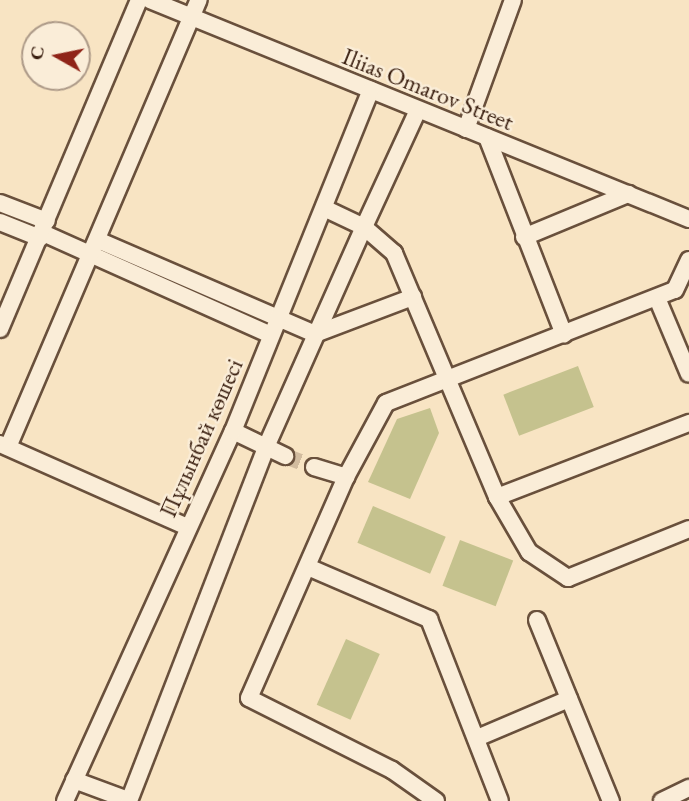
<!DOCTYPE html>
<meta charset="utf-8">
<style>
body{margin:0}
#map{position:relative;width:689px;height:801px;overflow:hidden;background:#f8e4c3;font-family:"EB Garamond",serif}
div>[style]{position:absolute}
.green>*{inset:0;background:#c5c28e;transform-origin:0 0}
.minor-tunnel>*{height:16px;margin-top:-8px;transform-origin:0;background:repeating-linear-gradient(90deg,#d2bc9f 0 16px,transparent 0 24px)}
.roads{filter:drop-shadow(2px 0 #69503c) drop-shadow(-2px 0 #69503c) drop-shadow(0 2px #69503c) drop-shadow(0 -2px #69503c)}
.minor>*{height:16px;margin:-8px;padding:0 8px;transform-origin:8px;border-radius:8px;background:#faedd8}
span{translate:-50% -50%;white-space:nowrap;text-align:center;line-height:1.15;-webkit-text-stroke:5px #faedd8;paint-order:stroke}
.street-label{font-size:24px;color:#391e0f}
.north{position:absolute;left:21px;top:21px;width:70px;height:70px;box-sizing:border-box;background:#faedd8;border:2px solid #ad9a88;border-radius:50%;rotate:279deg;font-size:19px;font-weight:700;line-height:28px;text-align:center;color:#391e0f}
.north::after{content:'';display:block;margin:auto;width:24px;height:32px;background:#8f2418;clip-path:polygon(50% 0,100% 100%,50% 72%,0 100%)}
</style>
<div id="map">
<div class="green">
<i style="left:578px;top:366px;width:44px;height:80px;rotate:69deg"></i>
<i style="clip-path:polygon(430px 408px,439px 433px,410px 499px,368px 482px,397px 419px)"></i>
<i style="left:373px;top:506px;width:79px;height:40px;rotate:23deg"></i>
<i style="left:460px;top:540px;width:57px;height:49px;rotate:21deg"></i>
<i style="left:346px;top:639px;width:37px;height:72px;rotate:24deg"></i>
</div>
<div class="minor-tunnel">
<i style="left:285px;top:456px;width:31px;rotate:21deg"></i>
</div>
<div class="roads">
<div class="minor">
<i style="left:150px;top:0;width:582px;rotate:22.11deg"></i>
<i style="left:418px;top:110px;width:129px;rotate:114.8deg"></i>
<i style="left:364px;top:227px;width:40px;rotate:41deg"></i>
<i style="left:394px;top:253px;width:265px;rotate:67.1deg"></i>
<i style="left:497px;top:497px;width:206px;rotate:-21.1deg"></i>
<i style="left:466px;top:129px;width:137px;rotate:-70deg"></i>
<i style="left:487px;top:137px;width:212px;rotate:68.7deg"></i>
<i style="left:0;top:203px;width:50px;rotate:21deg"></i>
<i style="left:0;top:222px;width:43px;rotate:21.8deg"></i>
<i style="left:43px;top:233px;width:250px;rotate:24.1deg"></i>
<i style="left:524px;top:237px;width:113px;rotate:-22.5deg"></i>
<i style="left:100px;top:241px;width:234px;rotate:23.4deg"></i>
<i style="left:315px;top:334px;width:105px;rotate:-20.7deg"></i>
<i style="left:657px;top:298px;width:82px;rotate:67.2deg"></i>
<i style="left:0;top:329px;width:357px;rotate:-67.1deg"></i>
<i style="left:233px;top:431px;width:58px;rotate:25.7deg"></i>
<i style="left:0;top:444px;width:205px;rotate:23.9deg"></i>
<i style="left:8px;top:447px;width:486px;rotate:-66.9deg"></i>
<i style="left:314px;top:467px;width:34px;rotate:17deg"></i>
<i style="left:497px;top:497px;width:64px;rotate:59.8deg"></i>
<i style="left:529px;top:552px;width:47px;rotate:33.7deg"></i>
<i style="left:568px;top:578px;width:131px;rotate:-22deg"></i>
<i style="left:308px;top:567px;width:132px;rotate:23.3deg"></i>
<i style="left:429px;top:619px;width:195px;rotate:68.7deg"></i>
<i style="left:537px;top:620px;width:196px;rotate:67.8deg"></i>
<i style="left:477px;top:738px;width:100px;rotate:-23deg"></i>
<i style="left:74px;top:780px;width:54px;rotate:20.4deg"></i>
<i style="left:65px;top:801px;width:406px;rotate:-65.6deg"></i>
<i style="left:233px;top:431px;width:368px;rotate:-68deg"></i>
<i style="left:129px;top:801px;width:380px;rotate:-68.8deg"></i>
<i style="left:266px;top:447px;width:241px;rotate:-66deg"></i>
<i style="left:364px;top:227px;width:42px;rotate:-154.7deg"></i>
<i style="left:436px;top:801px;width:54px;rotate:-144.8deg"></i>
<i style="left:392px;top:770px;width:160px;rotate:-153.3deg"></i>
<i style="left:249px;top:698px;width:241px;rotate:-66.3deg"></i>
<i style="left:346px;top:477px;width:84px;rotate:-61.6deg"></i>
<i style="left:386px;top:403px;width:310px;rotate:-21.4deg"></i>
<i style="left:675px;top:290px;width:33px;rotate:-65deg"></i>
<i style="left:662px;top:801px;width:30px;rotate:-26deg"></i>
</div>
</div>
<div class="street-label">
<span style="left:428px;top:89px;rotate:22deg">Iliias Omarov Street</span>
<span style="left:201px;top:438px;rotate:-66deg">Пұлынбай көшесі</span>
</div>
<div class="north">С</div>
</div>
